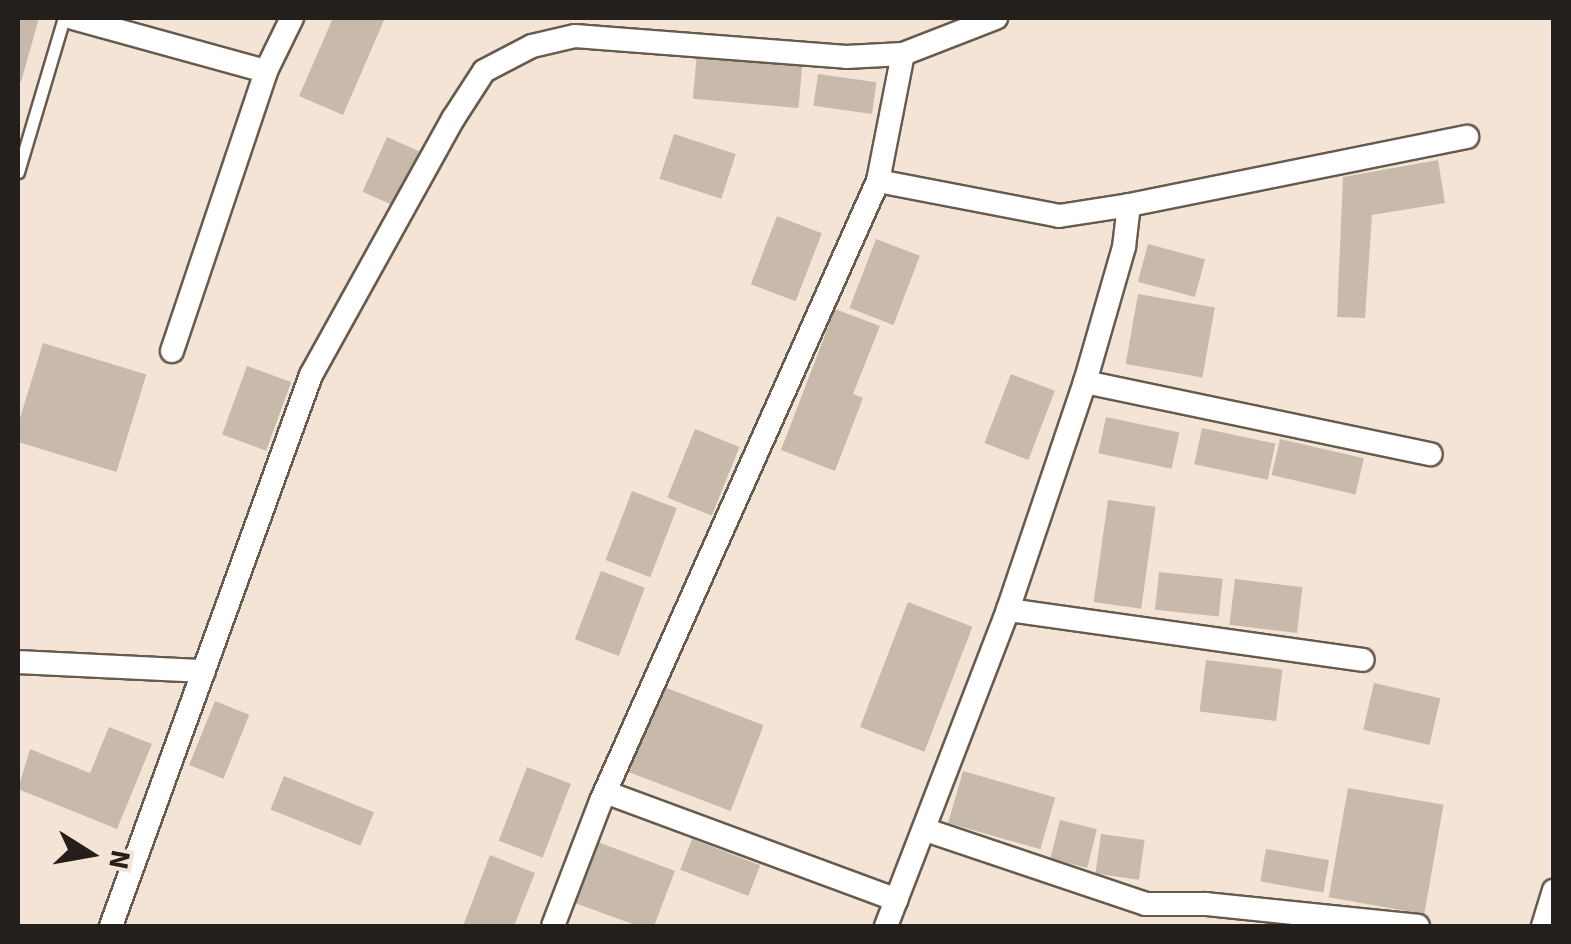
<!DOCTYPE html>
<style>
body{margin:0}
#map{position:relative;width:1571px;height:944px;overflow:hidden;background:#f3e4d5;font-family:"Source Sans 3",sans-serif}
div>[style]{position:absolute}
.building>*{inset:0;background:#c8baab;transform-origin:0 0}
.roads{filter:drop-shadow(2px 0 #675b4e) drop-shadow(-2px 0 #675b4e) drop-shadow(0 2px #675b4e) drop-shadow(0 -2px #675b4e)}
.lane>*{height:11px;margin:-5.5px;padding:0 5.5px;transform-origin:5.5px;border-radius:5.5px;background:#fff}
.street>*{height:22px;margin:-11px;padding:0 11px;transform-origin:11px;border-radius:11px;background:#fff}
span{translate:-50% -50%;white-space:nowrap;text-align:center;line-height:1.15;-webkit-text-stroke:10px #f3e4d5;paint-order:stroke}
.frame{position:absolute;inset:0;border:20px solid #241f1a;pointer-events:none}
.north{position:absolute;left:40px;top:804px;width:100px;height:100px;-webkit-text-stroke:8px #f3e4d5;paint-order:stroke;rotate:101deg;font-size:28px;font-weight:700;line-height:40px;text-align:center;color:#241f1a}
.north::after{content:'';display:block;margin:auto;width:35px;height:45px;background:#241f1a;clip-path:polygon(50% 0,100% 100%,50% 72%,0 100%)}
</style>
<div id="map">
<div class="building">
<i style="clip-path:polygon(18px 18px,39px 18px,21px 82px,18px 81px)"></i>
<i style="clip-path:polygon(333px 18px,385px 18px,343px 115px,299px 96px)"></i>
<i style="left:697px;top:52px;width:106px;height:47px;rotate:5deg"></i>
<i style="left:818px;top:74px;width:59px;height:32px;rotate:8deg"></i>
<i style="left:674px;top:134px;width:65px;height:47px;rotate:18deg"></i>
<i style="left:387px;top:137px;width:35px;height:60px;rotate:24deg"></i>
<i style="clip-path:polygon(1438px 160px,1445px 203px,1372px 215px,1365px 318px,1337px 317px,1343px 177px)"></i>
<i style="left:777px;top:216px;width:48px;height:73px;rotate:21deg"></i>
<i style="left:876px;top:239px;width:47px;height:74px;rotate:21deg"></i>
<i style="left:1148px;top:244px;width:59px;height:39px;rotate:15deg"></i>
<i style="left:1138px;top:294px;width:78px;height:71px;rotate:10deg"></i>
<i style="clip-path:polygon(835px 309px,880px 326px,853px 394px,863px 398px,835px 471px,781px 450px)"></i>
<i style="left:43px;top:343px;width:108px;height:102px;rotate:17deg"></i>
<i style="left:247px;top:366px;width:47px;height:73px;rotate:20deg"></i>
<i style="left:1011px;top:374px;width:47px;height:74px;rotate:21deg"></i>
<i style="left:1106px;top:417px;width:75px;height:37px;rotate:12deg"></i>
<i style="left:1202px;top:428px;width:75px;height:37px;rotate:12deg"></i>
<i style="left:695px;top:429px;width:48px;height:74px;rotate:22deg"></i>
<i style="left:1280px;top:439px;width:86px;height:37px;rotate:13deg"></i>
<i style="left:632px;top:491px;width:48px;height:74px;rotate:21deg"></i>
<i style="left:1108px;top:500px;width:48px;height:103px;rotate:8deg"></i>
<i style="left:601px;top:571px;width:47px;height:73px;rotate:21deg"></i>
<i style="left:1159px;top:572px;width:64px;height:38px;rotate:6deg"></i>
<i style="left:1235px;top:579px;width:68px;height:46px;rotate:7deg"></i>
<i style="left:908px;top:602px;width:69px;height:134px;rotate:21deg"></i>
<i style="left:1206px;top:660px;width:77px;height:52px;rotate:7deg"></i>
<i style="left:1374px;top:683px;width:68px;height:48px;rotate:13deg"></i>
<i style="left:659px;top:685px;width:112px;height:92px;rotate:21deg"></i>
<i style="left:215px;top:701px;width:37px;height:69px;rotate:22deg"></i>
<i style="clip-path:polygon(109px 727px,152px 744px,117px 829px,18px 789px,30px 749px,90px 773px)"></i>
<i style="left:527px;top:767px;width:47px;height:79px;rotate:21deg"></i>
<i style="left:963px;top:771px;width:96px;height:54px;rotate:16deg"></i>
<i style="left:284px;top:776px;width:97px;height:36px;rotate:22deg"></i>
<i style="left:1348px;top:788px;width:97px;height:111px;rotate:10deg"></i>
<i style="left:1060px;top:820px;width:38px;height:40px;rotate:14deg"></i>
<i style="left:1101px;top:834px;width:44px;height:40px;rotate:8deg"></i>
<i style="left:692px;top:839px;width:73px;height:33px;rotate:21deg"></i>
<i style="clip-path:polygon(598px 842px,675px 871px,654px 926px,638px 926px,575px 903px)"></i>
<i style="left:1266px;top:849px;width:64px;height:33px;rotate:10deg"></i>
<i style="clip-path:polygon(490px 855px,535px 873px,514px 926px,463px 926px)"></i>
</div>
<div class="roads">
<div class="lane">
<i style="left:18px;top:172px;width:161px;rotate:-73.4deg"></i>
</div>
<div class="street">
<i style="left:73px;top:18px;width:200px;rotate:15.4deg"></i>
<i style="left:878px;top:181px;width:184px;rotate:10.9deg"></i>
<i style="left:1059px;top:216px;width:71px;rotate:-8.9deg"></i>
<i style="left:1129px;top:205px;width:42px;rotate:96.8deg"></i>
<i style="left:1124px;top:247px;width:141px;rotate:106.1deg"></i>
<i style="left:1085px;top:382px;width:241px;rotate:108.7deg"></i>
<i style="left:1008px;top:610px;width:339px;rotate:111.1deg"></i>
<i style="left:1129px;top:205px;width:345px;rotate:-11.4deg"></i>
<i style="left:172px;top:351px;width:295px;rotate:-71.4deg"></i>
<i style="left:266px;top:71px;width:59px;rotate:-63.9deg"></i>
<i style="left:1085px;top:382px;width:353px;rotate:11.8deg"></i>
<i style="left:1008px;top:610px;width:358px;rotate:8deg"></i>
<i style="left:18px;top:662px;width:186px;rotate:2.8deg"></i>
<i style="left:605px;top:792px;width:311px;rotate:20.3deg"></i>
<i style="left:926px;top:830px;width:232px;rotate:18.6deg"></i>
<i style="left:1146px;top:904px;width:60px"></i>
<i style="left:1206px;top:904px;width:213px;rotate:5.9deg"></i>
<i style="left:111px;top:926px;width:586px;rotate:-70.05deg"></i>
<i style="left:311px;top:375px;width:293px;rotate:-61deg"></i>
<i style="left:453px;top:119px;width:57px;rotate:-57.1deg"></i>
<i style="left:484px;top:71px;width:54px;rotate:-27.5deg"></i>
<i style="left:532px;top:46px;width:44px;rotate:-13.1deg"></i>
<i style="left:575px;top:36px;width:272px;rotate:4.4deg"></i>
<i style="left:846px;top:57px;width:57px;rotate:-3deg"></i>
<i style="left:903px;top:54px;width:100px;rotate:-21.2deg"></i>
<i style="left:553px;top:926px;width:134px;rotate:-69deg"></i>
<i style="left:601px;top:801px;width:679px;rotate:-65.93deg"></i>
<i style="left:878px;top:181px;width:129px;rotate:-78.9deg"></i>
<i style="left:1543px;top:926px;width:37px;rotate:-73deg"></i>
</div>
</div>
<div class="frame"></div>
<div class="north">N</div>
</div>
